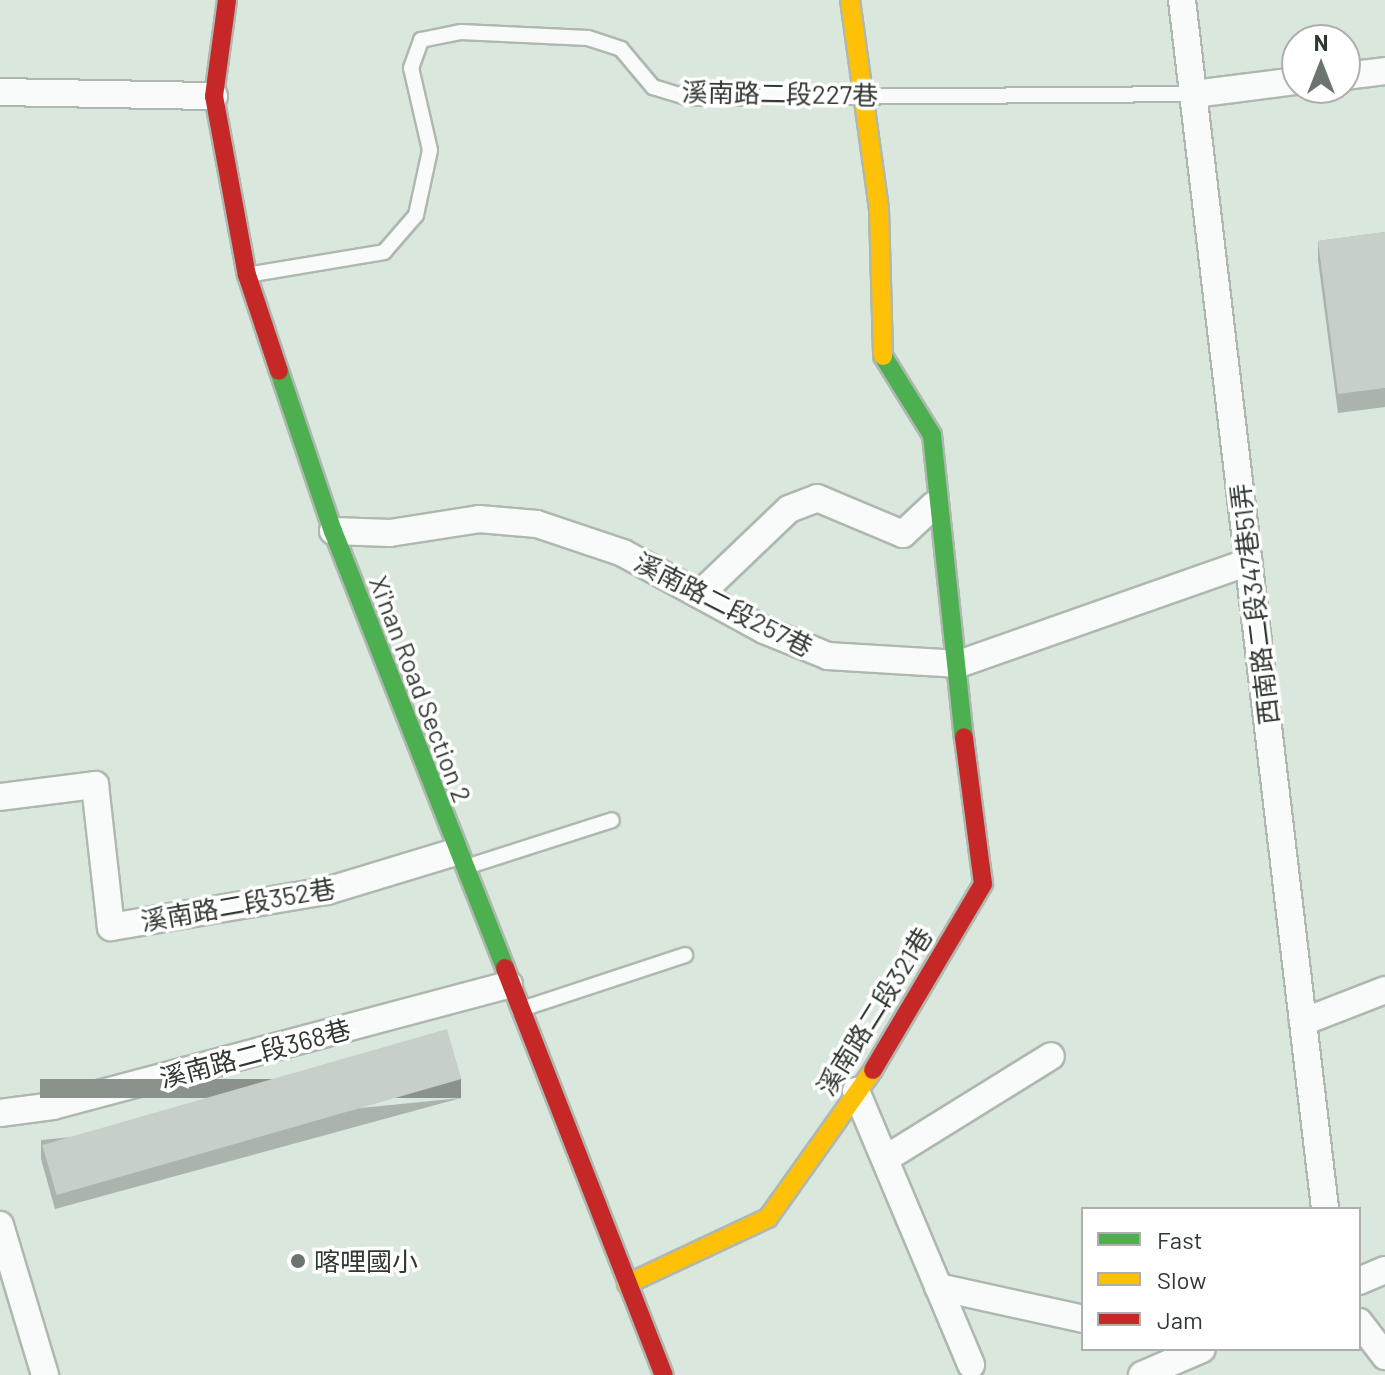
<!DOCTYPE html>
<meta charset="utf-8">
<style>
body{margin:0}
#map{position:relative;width:1385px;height:1375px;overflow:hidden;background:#dae7dc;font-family:Barlow,"Noto Sans TC",sans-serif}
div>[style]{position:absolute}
.roads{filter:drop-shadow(2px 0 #afb8b0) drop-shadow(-2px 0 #afb8b0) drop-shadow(0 2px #afb8b0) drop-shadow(0 -2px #afb8b0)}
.lane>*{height:14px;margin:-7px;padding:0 7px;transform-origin:7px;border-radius:7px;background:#f9fbfa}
.street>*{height:26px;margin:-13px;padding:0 13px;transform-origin:13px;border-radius:13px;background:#f9fbfa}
.fast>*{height:18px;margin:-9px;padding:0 9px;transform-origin:9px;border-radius:9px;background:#4caf50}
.slow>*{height:18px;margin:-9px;padding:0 9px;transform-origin:9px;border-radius:9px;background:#ffc107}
.jam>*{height:18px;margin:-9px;padding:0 9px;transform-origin:9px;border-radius:9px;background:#c62828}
.wall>*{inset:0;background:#aab3ac}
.shaded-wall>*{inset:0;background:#8b928c;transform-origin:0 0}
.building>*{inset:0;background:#c6d0c8;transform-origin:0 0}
.dots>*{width:22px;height:22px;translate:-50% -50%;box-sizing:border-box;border:4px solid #fff;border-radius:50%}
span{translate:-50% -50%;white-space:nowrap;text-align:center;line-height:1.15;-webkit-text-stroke:7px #fff;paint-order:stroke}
.street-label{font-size:26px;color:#2f3831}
.poi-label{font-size:26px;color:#2f3831}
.left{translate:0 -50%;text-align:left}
.legend{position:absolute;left:1081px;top:1207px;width:280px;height:144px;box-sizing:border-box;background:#fff;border:2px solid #acafad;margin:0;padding:10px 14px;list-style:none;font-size:24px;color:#2f3831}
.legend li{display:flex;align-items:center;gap:16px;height:40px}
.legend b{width:40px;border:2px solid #acafad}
.north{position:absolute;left:1281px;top:24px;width:80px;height:80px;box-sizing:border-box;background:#fff;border:2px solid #acafad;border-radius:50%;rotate:0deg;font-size:22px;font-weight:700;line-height:32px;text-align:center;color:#2f3831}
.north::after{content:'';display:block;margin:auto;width:28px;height:36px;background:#6b756d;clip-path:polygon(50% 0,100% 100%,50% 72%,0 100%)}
</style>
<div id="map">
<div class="roads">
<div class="lane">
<i style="left:247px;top:275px;width:139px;rotate:-9.5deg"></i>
<i style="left:384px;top:252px;width:49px;rotate:-49.1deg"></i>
<i style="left:416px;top:215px;width:66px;rotate:-77.8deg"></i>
<i style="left:430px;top:150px;width:84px;rotate:-103deg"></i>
<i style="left:411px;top:68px;width:30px;rotate:-70deg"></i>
<i style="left:421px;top:40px;width:41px;rotate:-11.3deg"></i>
<i style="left:461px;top:32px;width:127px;rotate:2.7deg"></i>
<i style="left:588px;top:38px;width:35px;rotate:18deg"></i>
<i style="left:621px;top:49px;width:50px;rotate:49.9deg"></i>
<i style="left:653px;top:87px;width:38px;rotate:17deg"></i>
<i style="left:689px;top:98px;width:505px;rotate:-0.45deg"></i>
<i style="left:466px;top:867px;width:153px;rotate:-17.8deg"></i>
<i style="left:519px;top:1010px;width:175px;rotate:-18.3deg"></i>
</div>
<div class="street">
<i style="left:1182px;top:0;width:1217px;rotate:83.25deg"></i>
<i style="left:1345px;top:76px;width:40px;rotate:-7.1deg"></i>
<i style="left:0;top:92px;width:214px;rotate:1.1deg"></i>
<i style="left:1194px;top:94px;width:104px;rotate:-7.2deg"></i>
<i style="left:333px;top:531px;width:57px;rotate:2deg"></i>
<i style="left:390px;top:533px;width:90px;rotate:-8.9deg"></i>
<i style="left:479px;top:519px;width:58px;rotate:4.9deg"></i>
<i style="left:537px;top:524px;width:91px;rotate:18.6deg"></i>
<i style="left:623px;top:553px;width:161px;rotate:28.6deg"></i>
<i style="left:764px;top:630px;width:69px;rotate:22.1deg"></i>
<i style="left:828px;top:656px;width:131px;rotate:3.5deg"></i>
<i style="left:959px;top:664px;width:307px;rotate:-19.4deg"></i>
<i style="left:700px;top:594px;width:123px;rotate:-43.7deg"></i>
<i style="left:789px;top:509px;width:30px;rotate:-21deg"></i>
<i style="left:817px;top:498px;width:93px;rotate:22.7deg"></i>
<i style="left:903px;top:534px;width:42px;rotate:-43.1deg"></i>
<i style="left:0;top:797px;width:96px;rotate:-7.2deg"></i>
<i style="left:95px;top:785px;width:143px;rotate:83.6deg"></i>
<i style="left:111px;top:927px;width:219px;rotate:-9.5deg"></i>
<i style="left:327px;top:891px;width:134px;rotate:-16.9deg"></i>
<i style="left:1303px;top:1022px;width:88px;rotate:-21.3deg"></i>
<i style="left:856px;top:1091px;width:297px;rotate:67.2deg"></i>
<i style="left:0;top:1113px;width:53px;rotate:-7.5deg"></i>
<i style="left:53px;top:1106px;width:472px;rotate:-14.9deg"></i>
<i style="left:885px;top:1159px;width:195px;rotate:-31.8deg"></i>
<i style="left:0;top:1225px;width:157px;rotate:73.3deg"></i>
<i style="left:1359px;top:1281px;width:28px;rotate:-23deg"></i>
<i style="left:938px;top:1287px;width:148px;rotate:12.4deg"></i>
<i style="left:1359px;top:1322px;width:43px;rotate:52.6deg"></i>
<i style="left:1142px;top:1375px;width:65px;rotate:-23.4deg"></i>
</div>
<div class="fast">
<i style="left:883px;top:356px;width:93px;rotate:58.2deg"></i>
<i style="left:932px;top:435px;width:304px;rotate:84deg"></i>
<i style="left:279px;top:371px;width:169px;rotate:71.4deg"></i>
<i style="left:333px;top:531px;width:470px;rotate:68.5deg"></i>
</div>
<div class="slow">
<i style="left:850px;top:0;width:212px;rotate:82.1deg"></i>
<i style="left:879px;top:210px;width:146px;rotate:88.4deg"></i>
<i style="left:627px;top:1284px;width:156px;rotate:-25.1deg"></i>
<i style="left:768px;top:1218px;width:181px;rotate:-54.6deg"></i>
</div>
<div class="jam">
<i style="left:227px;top:0;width:97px;rotate:97.7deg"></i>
<i style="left:214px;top:96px;width:182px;rotate:79.6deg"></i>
<i style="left:247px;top:275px;width:101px;rotate:71.6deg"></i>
<i style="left:505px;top:968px;width:437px;rotate:68.7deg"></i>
<i style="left:873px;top:1070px;width:216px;rotate:-59.4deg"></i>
<i style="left:983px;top:884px;width:148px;rotate:-97.4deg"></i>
</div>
</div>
<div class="wall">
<i style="clip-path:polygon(1385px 232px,1385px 407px,1338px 413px,1318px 260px,1318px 241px)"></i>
<i style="clip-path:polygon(461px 1098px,55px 1209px,41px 1159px,41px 1140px)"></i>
</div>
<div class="shaded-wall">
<i style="left:461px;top:1079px;width:19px;height:421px;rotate:90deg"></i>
</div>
<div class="building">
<i style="clip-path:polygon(1385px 232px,1385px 388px,1338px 394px,1318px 241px)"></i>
<i style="left:447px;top:1029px;width:52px;height:421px;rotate:74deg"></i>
</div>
<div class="dots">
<i style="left:298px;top:1261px;background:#6b756d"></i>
</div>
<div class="street-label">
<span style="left:780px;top:93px;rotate:1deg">溪南路二段227巷</span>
<span style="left:724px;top:604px;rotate:27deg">溪南路二段257巷</span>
<span style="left:1254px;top:604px;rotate:-97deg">西南路二段347巷51弄</span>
<span style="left:421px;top:689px;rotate:69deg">Xi'nan Road Section 2</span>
<span style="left:238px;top:904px;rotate:-10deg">溪南路二段352巷</span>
<span style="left:874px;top:1011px;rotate:-58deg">溪南路二段321巷</span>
<span style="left:255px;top:1053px;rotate:-15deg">溪南路二段368巷</span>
</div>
<div class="poi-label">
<span class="left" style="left:314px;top:1261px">喀哩國小</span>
</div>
<ul class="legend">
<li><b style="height:10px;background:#4caf50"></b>Fast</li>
<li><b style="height:10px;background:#ffc107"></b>Slow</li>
<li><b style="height:10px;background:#c62828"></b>Jam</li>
</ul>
<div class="north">N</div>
</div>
